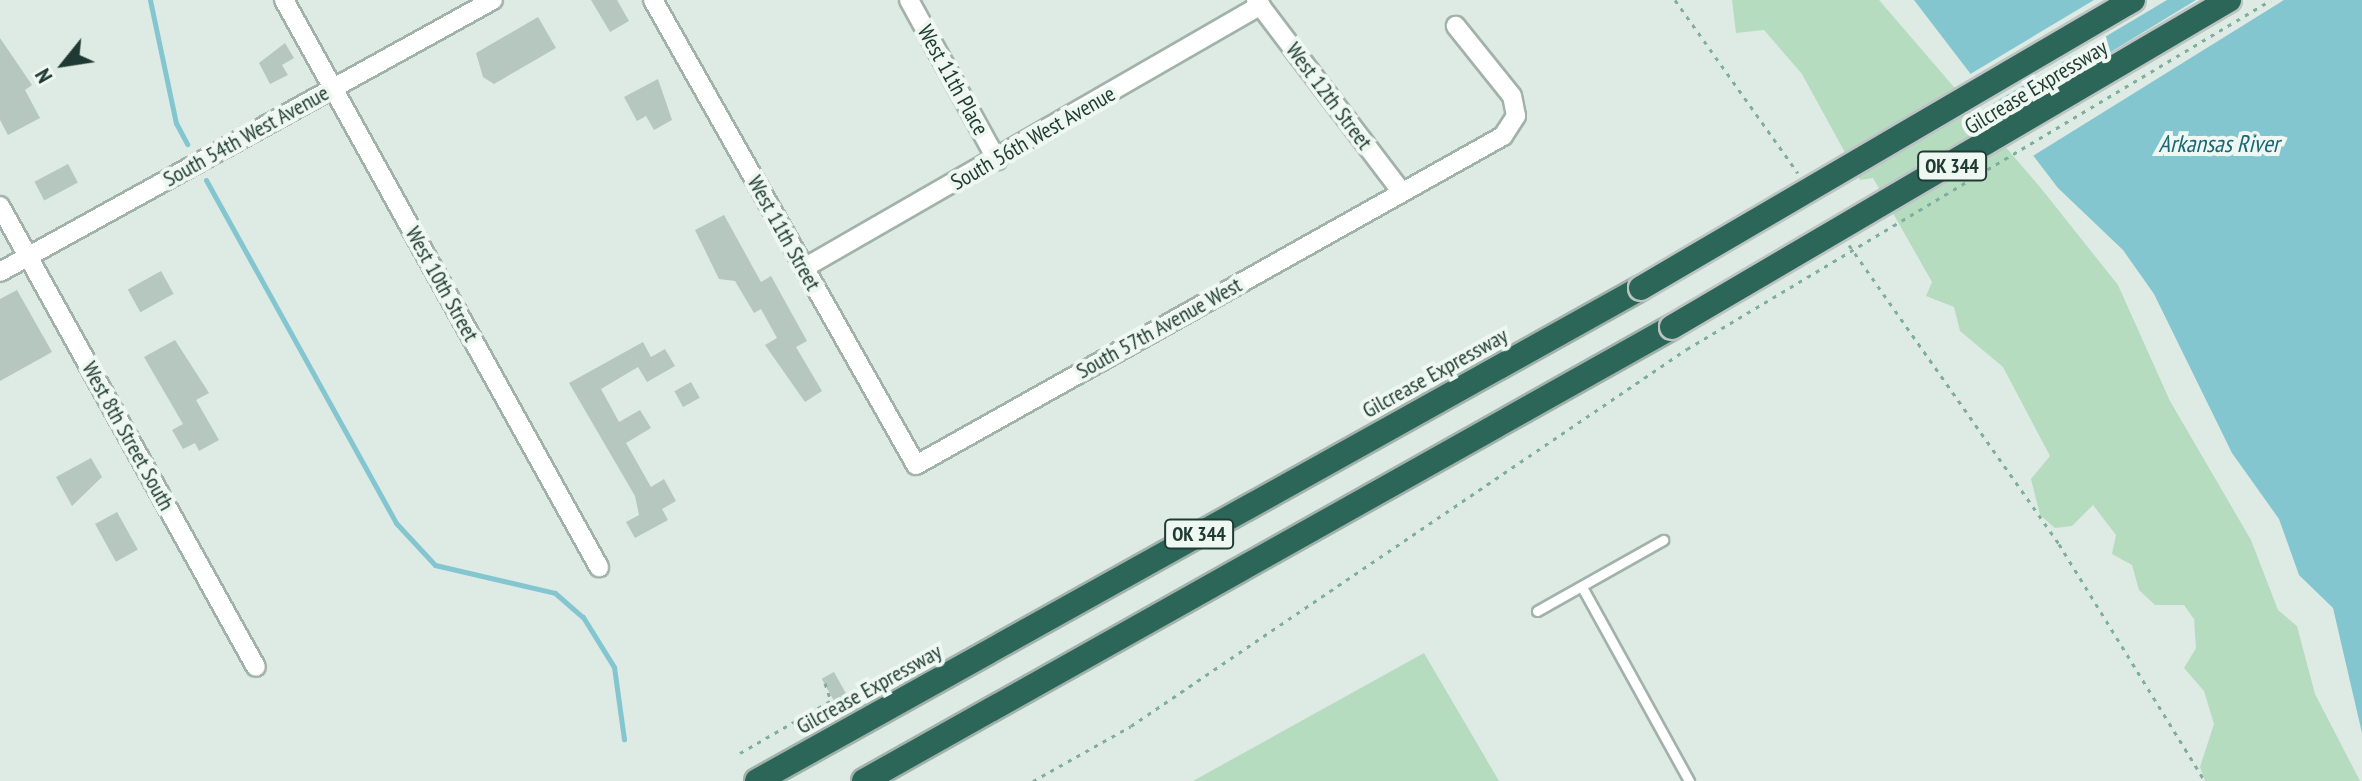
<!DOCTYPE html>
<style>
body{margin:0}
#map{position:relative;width:2362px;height:781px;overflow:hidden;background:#deeae4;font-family:"PT Sans Narrow",sans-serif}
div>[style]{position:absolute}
.green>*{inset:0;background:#b6dcc0}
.water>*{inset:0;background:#84c6d0}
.pier>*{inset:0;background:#deeae4}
.stream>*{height:5px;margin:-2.5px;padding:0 2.5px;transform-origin:2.5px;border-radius:2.5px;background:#84c6d0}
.building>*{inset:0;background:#b6c7c0;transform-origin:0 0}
.path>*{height:3px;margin-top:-1.5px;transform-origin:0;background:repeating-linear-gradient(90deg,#7eae9e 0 4px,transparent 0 10px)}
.roads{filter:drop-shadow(2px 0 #a1b2ab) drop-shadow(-2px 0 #a1b2ab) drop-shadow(0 2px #a1b2ab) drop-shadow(0 -2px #a1b2ab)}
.service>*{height:9px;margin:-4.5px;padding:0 4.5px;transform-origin:4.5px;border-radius:4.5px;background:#fff}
.minor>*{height:18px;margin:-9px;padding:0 9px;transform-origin:9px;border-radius:9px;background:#fff}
.motorway>*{height:24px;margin:-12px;padding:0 12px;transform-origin:12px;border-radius:12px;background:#2b6659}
.path-bridge>*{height:3px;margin-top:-1.5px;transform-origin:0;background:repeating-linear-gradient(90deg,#7eae9e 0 4px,transparent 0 10px)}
.bridges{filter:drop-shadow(2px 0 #bcc4c2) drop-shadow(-2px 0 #bcc4c2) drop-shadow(0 2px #bcc4c2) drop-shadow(0 -2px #bcc4c2)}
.motorway-bridge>*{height:24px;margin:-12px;padding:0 12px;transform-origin:12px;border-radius:12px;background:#2b6659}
span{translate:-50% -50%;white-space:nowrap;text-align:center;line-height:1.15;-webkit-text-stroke:8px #eef7f2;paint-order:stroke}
.shield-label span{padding:2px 6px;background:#eef7f2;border:2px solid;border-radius:6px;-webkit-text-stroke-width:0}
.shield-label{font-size:20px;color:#1f3a32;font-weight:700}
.street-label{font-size:22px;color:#1f3a32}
.water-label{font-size:24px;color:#1a6775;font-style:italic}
.north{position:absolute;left:24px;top:24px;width:80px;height:80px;-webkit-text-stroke:6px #eef7f2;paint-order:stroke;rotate:240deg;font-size:22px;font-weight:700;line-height:32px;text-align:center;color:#1f3a32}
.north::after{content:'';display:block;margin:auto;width:28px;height:36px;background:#1f3a32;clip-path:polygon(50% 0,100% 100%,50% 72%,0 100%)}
</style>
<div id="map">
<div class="green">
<i style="clip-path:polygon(1732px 0,1879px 0,2040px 187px,2118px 285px,2170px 401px,2251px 540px,2278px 610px,2297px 626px,2315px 694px,2360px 781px,2205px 781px,2200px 767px,2214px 724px,2204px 691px,2184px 668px,2196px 648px,2194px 619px,2184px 605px,2155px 605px,2139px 590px,2132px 565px,2112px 554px,2116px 535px,2093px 505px,2072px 526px,2055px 528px,2040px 515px,2031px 479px,2050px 456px,2003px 367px,1960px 331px,1954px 307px,1926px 296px,1932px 282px,1873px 178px,1860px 180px,1802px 74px,1764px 30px,1736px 33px)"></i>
<i style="clip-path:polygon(1424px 653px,1499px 781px,1193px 781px)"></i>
</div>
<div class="water">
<i style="clip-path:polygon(1914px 0,2362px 0,2362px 733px,2333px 608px,2299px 575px,2279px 519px,2232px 453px,2154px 294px,2123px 250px,2058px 188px)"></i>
</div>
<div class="pier">
<i style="clip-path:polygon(2094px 0,2167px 0,1992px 104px,1967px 76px)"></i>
<i style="clip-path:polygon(2196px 0,2284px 0,2031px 157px,2004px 117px)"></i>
</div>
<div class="stream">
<i style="left:150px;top:0;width:126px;rotate:78.1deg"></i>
<i style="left:176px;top:123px;width:24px;rotate:62deg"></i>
<i style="left:206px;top:180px;width:392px;rotate:61deg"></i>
<i style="left:396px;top:523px;width:57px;rotate:47.1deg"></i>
<i style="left:435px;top:565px;width:123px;rotate:13.1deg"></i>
<i style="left:555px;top:593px;width:37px;rotate:41deg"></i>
<i style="left:583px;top:617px;width:59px;rotate:58.2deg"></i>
<i style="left:614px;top:667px;width:73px;rotate:82.1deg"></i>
</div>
<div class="building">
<i style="clip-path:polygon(591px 0,617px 0,629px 21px,610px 32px)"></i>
<i style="clip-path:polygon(538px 17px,556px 48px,494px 84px,483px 77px,476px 53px)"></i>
<i style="clip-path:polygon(0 38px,32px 85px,25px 90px,40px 118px,8px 135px,0 120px)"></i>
<i style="clip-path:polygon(285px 43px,294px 58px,282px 65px,288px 75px,270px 84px,259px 63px)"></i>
<i style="clip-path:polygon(658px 79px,672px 120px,654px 130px,646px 116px,637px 121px,624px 97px)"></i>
<i style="left:68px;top:164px;width:21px;height:38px;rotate:62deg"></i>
<i style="clip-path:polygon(724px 215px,761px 282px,771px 276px,807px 341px,796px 347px,822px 391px,805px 402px,765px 345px,777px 338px,761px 309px,754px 313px,735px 281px,719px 279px,695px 230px)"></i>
<i style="left:161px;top:271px;width:26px;height:38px;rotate:61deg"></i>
<i style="clip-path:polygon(17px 290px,52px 352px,0 381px,0 299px)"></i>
<i style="clip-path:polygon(175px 340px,209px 393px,196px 400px,219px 440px,199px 451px,195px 443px,183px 449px,172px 430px,183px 424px,144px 357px)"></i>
<i style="clip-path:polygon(643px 342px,651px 357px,665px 349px,675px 366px,647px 382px,638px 367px,601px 389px,619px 422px,640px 410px,651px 428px,626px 443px,651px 487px,664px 479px,676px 501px,662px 509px,668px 520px,635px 538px,626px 522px,639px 515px,635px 496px,569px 383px)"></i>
<i style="left:691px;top:382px;width:18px;height:19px;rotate:61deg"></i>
<i style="clip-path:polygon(91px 458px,102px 477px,72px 506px,56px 477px)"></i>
<i style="left:117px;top:512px;width:43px;height:25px;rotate:61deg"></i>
<i style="left:834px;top:672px;width:29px;height:14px;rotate:61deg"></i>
</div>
<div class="path">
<i style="left:1675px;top:0;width:212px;rotate:54.6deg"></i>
<i style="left:1849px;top:245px;width:365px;rotate:54.9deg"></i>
<i style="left:2059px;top:544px;width:278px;rotate:58.4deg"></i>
<i style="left:825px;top:683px;width:19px;rotate:72deg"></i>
<i style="left:740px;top:753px;width:108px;rotate:-29.9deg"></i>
<i style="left:1033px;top:781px;width:112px;rotate:-29.3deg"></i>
<i style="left:1131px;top:726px;width:672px;rotate:-34.14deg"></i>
</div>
<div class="roads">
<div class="service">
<i style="left:1582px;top:587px;width:222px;rotate:61.1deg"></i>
<i style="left:1537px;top:611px;width:145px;rotate:-29.4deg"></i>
</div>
<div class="minor">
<i style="left:284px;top:0;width:649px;rotate:60.95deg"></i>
<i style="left:653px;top:0;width:534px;rotate:60.51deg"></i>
<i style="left:916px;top:465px;width:673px;rotate:-29.27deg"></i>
<i style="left:1503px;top:136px;width:24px;rotate:-57deg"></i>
<i style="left:1516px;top:116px;width:20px;rotate:-101deg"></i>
<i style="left:1512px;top:96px;width:90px;rotate:-128.7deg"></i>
<i style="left:909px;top:0;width:183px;rotate:61.2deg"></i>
<i style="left:1256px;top:0;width:241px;rotate:52.8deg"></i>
<i style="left:0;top:206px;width:527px;rotate:60.96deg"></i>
<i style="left:804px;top:268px;width:527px;rotate:-29.92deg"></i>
<i style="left:0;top:272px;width:563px;rotate:-28.89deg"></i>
</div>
<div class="motorway">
<i style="left:757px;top:781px;width:1012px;rotate:-29.15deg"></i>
<i style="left:864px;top:781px;width:927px;rotate:-29.33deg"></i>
</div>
</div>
<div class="path-bridge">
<i style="left:1687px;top:349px;width:680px;rotate:-30.86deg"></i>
</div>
<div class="bridges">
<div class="motorway-bridge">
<i style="left:1641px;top:288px;width:570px;rotate:-30.34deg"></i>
<i style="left:1672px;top:327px;width:646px;rotate:-30.42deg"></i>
</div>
</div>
<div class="shield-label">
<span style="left:1952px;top:166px">OK 344</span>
<span style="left:1199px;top:534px">OK 344</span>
</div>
<div class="street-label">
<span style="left:953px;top:80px;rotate:61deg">West 11th Place</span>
<span style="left:2036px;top:87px;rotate:-31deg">Gilcrease Expressway</span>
<span style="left:1329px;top:96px;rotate:53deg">West 12th Street</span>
<span style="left:246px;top:136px;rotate:-29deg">South 54th West Avenue</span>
<span style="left:1033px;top:138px;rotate:-30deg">South 56th West Avenue</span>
<span style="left:784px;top:233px;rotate:61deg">West 11th Street</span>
<span style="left:442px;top:284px;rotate:61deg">West 10th Street</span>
<span style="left:1159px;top:328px;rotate:-29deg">South 57th Avenue West</span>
<span style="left:1435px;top:373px;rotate:-29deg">Gilcrease Expressway</span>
<span style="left:128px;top:436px;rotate:61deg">West 8th Street South</span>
<span style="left:869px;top:689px;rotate:-29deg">Gilcrease Expressway</span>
</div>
<div class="water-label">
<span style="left:2219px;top:144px">Arkansas River</span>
</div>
<div class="north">N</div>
</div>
